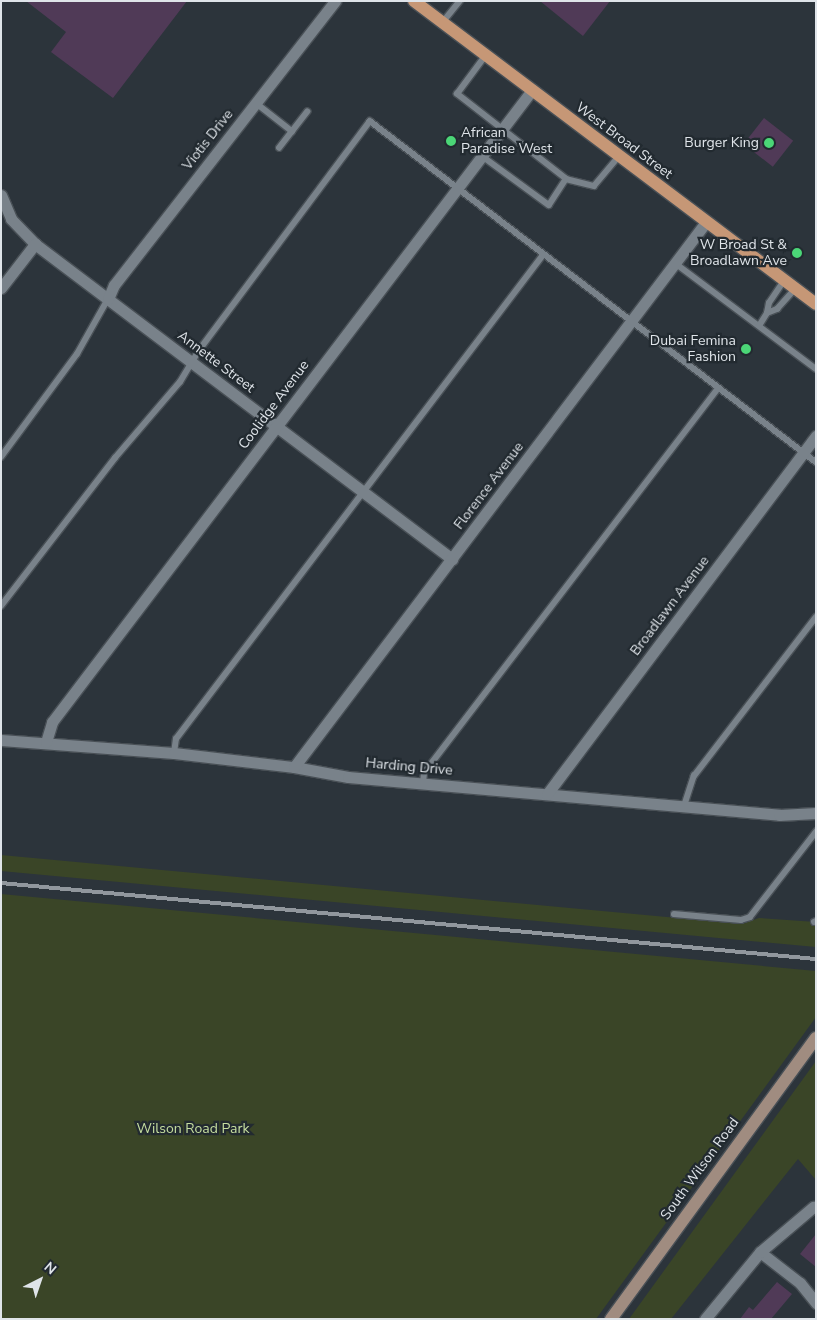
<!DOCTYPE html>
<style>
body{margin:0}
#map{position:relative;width:817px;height:1320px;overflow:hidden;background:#2c343b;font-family:"Nunito Sans",sans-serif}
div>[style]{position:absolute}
.green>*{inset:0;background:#3a4527}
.building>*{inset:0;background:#503a57;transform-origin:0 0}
.roads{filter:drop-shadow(1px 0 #495056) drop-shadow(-1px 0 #495056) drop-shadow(0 1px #495056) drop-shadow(0 -1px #495056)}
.lane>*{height:5.5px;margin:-2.75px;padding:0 2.75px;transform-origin:2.75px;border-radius:2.75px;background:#79828a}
.street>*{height:11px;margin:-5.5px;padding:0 5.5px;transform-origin:5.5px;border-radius:5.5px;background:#79828a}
.secondary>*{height:12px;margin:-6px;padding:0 6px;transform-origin:6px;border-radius:6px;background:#a08c80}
.primary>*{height:12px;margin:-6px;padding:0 6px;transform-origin:6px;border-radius:6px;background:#c69776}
.rail>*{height:4px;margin:-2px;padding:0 2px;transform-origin:2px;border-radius:2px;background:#91979d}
.dots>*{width:14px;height:14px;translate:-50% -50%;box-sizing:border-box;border:2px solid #222a30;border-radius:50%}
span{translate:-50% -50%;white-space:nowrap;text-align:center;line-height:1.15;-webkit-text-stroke:4.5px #222a30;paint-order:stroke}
.poi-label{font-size:14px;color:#dfe4e9}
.left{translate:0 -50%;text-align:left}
.right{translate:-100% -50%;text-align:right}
.street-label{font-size:14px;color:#dfe4e9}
.park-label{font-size:14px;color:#c5dd9f}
.frame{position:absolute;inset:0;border:2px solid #dfe4e9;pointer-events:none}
.north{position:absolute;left:15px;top:1255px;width:50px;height:50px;-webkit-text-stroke:4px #222a30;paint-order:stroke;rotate:41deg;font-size:14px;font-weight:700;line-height:20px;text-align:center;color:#dfe4e9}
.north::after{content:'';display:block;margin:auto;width:18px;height:22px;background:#dfe4e9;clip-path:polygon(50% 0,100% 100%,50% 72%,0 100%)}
</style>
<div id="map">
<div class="green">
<i style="clip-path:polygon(1px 855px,742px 924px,759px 918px,816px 922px,816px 947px,1px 871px)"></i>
<i style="clip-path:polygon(1px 894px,816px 971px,816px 1017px,596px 1319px,1px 1319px)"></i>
<i style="clip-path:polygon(816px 1061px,816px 1180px,798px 1159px,671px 1319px,629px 1319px)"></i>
</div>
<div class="building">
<i style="clip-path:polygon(26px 1px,187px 1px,113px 98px,51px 52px,66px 32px)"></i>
<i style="clip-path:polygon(540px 1px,610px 1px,583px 36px)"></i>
<i style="left:764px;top:118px;width:37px;height:33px;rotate:38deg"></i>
<i style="clip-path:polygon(816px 1234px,816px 1267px,800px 1254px)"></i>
<i style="clip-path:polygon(777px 1282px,792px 1294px,771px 1319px,740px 1319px,749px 1307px,753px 1310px)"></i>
</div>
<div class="roads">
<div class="lane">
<i style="left:442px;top:23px;width:28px;rotate:-51deg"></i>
<i style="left:256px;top:103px;width:46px;rotate:37.9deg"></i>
<i style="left:279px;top:148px;width:46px;rotate:-52.1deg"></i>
<i style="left:482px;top:156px;width:83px;rotate:36.2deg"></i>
<i style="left:549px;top:205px;width:31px;rotate:-57deg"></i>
<i style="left:566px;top:179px;width:138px;rotate:-142.1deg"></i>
<i style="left:457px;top:94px;width:49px;rotate:-53.4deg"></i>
<i style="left:566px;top:179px;width:29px;rotate:14deg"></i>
<i style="left:594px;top:186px;width:39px;rotate:-50deg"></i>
<i style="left:675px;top:263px;width:176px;rotate:36.9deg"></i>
<i style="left:767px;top:313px;width:11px;rotate:-22deg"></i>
<i style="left:777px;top:309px;width:27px;rotate:-48deg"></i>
<i style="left:759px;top:326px;width:15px;rotate:-58deg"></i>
<i style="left:767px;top:313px;width:10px;rotate:-79deg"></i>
<i style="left:769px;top:303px;width:27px;rotate:-56deg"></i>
<i style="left:1px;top:457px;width:128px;rotate:-53.6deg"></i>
<i style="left:77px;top:354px;width:63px;rotate:-60.6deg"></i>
<i style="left:1px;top:606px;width:187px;rotate:-52.4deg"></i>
<i style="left:115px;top:458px;width:100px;rotate:-49.5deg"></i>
<i style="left:180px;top:382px;width:39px;rotate:-59deg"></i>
<i style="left:200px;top:349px;width:284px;rotate:-53.3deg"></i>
<i style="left:370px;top:121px;width:561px;rotate:37.4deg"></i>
<i style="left:174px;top:753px;width:14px;rotate:-82deg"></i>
<i style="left:176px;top:739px;width:607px;rotate:-52.83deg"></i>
<i style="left:423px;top:783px;width:10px;rotate:-84deg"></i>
<i style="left:424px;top:773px;width:484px;rotate:-52.6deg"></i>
<i style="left:684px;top:806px;width:32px;rotate:-72deg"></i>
<i style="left:694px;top:776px;width:200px;rotate:-52.5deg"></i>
<i style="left:674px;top:914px;width:67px;rotate:5.1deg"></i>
<i style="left:741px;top:920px;width:9px;rotate:-18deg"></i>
<i style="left:750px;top:917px;width:108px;rotate:-52.2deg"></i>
<i style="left:814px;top:922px;width:2px;rotate:-27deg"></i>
</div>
<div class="street">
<i style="left:1px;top:195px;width:26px;rotate:67deg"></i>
<i style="left:11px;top:219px;width:35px;rotate:46deg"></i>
<i style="left:35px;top:244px;width:523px;rotate:37.07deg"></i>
<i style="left:1px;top:288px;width:56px;rotate:-52.3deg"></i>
<i style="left:108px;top:299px;width:15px;rotate:-67deg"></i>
<i style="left:114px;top:285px;width:360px;rotate:-52.1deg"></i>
<i style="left:1px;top:740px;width:173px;rotate:4.3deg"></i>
<i style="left:174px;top:753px;width:121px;rotate:6.7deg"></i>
<i style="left:294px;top:767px;width:55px;rotate:10.5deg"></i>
<i style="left:348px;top:777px;width:433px;rotate:5deg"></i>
<i style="left:779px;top:815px;width:37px;rotate:-3deg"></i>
<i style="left:46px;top:742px;width:21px;rotate:-73deg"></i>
<i style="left:52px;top:722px;width:794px;rotate:-52.78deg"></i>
<i style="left:294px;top:767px;width:683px;rotate:-52.91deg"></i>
<i style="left:547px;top:794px;width:448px;rotate:-53.1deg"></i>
<i style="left:760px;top:1252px;width:51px;rotate:37.8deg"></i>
<i style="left:800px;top:1283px;width:26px;rotate:51deg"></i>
<i style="left:705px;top:1319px;width:87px;rotate:-50.6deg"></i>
<i style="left:760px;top:1252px;width:70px;rotate:-40.3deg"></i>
</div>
<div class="secondary">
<i style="left:611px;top:1319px;width:348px;rotate:-53.9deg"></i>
</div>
<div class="primary">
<i style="left:414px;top:1px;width:503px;rotate:37.01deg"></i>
</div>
</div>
<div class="rail">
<i style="left:1px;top:883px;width:819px;rotate:5.33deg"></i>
</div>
<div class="dots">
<i style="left:451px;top:141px;background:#4bd677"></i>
<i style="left:769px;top:143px;background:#4bd677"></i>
<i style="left:797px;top:253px;background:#4bd677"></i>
<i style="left:746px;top:349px;background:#4bd677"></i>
</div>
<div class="poi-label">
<span class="left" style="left:461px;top:141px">African<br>Paradise West</span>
<span class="right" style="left:759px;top:143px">Burger King</span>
<span class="right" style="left:787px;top:253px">W Broad St &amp;<br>Broadlawn Ave</span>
<span class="right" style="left:736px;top:349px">Dubai Femina<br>Fashion</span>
</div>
<div class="street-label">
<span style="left:208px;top:140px;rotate:-52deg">Viotis Drive</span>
<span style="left:624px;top:141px;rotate:37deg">West Broad Street</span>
<span style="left:216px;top:362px;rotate:37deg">Annette Street</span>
<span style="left:274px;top:405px;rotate:-53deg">Coolidge Avenue</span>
<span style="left:489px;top:486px;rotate:-53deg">Florence Avenue</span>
<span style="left:670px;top:606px;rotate:-53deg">Broadlawn Avenue</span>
<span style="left:409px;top:767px;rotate:5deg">Harding Drive</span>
<span style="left:700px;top:1169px;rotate:-54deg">South Wilson Road</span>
</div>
<div class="park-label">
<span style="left:193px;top:1129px">Wilson Road Park</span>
</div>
<div class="frame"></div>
<div class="north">N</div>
</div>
